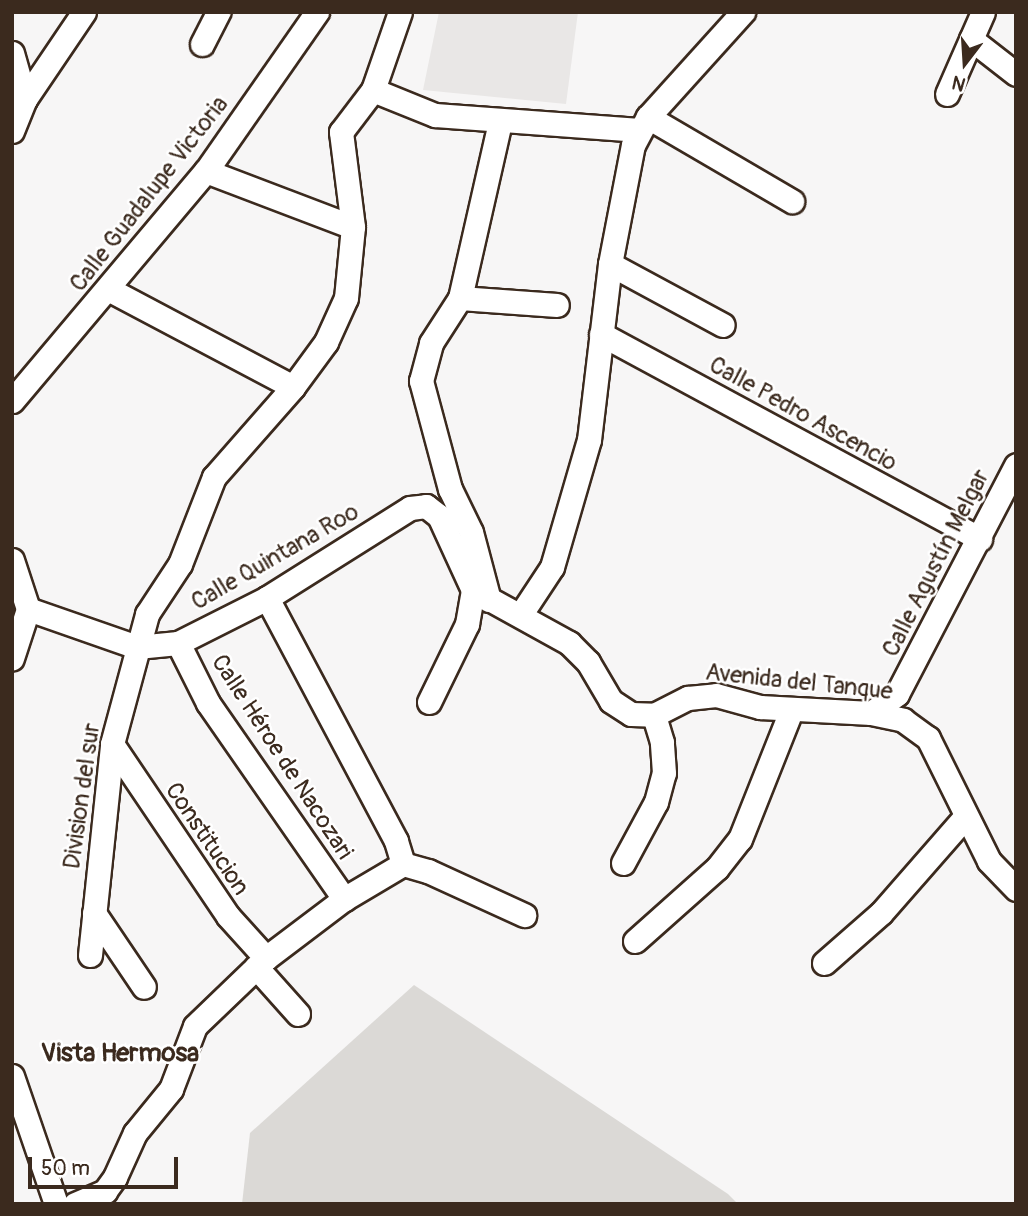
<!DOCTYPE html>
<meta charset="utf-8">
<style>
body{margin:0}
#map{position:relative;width:1028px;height:1216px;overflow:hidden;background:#f7f6f6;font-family:Pangolin,sans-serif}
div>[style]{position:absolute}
.built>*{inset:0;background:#e9e7e6}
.green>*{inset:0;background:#dbd9d6}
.roads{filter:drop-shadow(2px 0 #3b2a1e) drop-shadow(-2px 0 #3b2a1e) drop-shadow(0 2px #3b2a1e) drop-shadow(0 -2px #3b2a1e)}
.minor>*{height:23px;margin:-11.5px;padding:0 11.5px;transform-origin:11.5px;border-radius:11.5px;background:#fff}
span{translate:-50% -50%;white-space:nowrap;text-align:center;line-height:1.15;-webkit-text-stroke:5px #fff;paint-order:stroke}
.street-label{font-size:24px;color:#3b2a1e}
.neighbourhood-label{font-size:26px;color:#3b2a1e;font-weight:700}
.frame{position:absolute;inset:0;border:14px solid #3b2a1e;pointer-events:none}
.north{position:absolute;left:930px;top:28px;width:70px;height:70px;-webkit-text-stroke:5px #fff;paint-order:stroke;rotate:197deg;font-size:19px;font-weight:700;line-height:28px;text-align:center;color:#3b2a1e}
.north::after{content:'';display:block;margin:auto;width:24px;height:32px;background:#3b2a1e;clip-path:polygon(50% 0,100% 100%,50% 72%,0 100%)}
.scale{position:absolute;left:28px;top:1157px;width:150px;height:32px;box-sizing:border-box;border:4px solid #3b2a1e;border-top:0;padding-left:9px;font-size:21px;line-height:24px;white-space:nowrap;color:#3b2a1e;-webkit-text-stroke:5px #fff;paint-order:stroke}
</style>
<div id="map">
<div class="built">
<i style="clip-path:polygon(439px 12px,578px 12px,566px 104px,423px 90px)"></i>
</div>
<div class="green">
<i style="clip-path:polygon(414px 985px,728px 1194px,738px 1204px,242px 1204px,250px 1133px)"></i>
</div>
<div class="roads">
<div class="minor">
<i style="left:971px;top:39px;width:57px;rotate:37.9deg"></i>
<i style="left:202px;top:44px;width:36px;rotate:-63deg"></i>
<i style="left:12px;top:53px;width:48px;rotate:74.2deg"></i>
<i style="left:373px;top:90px;width:67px;rotate:22deg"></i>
<i style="left:435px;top:115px;width:205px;rotate:4.2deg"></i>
<i style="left:947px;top:94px;width:90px;rotate:-66.3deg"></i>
<i style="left:648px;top:117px;width:167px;rotate:30.3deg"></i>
<i style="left:12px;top:131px;width:35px;rotate:-68deg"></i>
<i style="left:25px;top:99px;width:105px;rotate:-55.9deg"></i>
<i style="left:206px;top:171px;width:157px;rotate:20.9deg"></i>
<i style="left:610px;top:264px;width:128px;rotate:28.4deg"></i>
<i style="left:110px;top:290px;width:207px;rotate:27.9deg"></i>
<i style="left:460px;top:298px;width:97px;rotate:4.1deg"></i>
<i style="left:601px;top:334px;width:431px;rotate:28.4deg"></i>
<i style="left:12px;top:401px;width:301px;rotate:-49.9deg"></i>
<i style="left:206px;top:171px;width:194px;rotate:-55.1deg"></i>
<i style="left:12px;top:560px;width:52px;rotate:71.9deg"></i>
<i style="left:28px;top:609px;width:52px;rotate:108.1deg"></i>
<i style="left:267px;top:598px;width:275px;rotate:62deg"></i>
<i style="left:396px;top:841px;width:24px;rotate:73deg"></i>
<i style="left:489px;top:600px;width:70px;rotate:-104.8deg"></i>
<i style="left:471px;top:532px;width:48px;rotate:-116deg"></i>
<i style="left:450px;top:489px;width:112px;rotate:-105deg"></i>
<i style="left:421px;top:381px;width:39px;rotate:-75deg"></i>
<i style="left:431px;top:343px;width:54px;rotate:-57.2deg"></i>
<i style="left:460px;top:298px;width:180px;rotate:-77.2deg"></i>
<i style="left:28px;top:609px;width:115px;rotate:19.2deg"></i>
<i style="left:137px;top:647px;width:41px;rotate:-5.6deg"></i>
<i style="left:178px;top:643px;width:100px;rotate:-26.8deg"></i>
<i style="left:267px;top:598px;width:169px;rotate:-32.2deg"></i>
<i style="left:410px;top:508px;width:16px;rotate:-7deg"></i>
<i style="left:426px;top:506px;width:16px;rotate:38deg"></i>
<i style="left:439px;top:516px;width:81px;rotate:65.3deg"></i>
<i style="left:473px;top:590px;width:110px;rotate:28.9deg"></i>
<i style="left:569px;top:643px;width:27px;rotate:45deg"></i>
<i style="left:588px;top:662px;width:45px;rotate:59.5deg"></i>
<i style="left:611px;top:701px;width:24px;rotate:33deg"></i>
<i style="left:631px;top:714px;width:23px;rotate:2deg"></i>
<i style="left:654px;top:715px;width:38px;rotate:-27deg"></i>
<i style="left:688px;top:698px;width:28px;rotate:-6deg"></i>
<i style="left:716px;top:695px;width:46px;rotate:15.3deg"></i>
<i style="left:760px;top:707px;width:111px;rotate:3.1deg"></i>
<i style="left:871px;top:713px;width:33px;rotate:12deg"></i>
<i style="left:903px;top:720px;width:31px;rotate:36deg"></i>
<i style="left:928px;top:738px;width:137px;rotate:63.6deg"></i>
<i style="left:989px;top:861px;width:39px;rotate:46deg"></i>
<i style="left:521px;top:614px;width:56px;rotate:-56.6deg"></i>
<i style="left:552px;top:567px;width:132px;rotate:-73.8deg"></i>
<i style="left:589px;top:440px;width:177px;rotate:-83.2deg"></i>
<i style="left:610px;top:264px;width:121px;rotate:-79.1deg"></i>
<i style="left:633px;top:145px;width:32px;rotate:-62deg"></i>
<i style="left:648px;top:117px;width:142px;rotate:-47.9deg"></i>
<i style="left:178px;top:643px;width:67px;rotate:63.4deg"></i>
<i style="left:208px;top:703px;width:239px;rotate:55.2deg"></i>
<i style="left:429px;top:702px;width:87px;rotate:-64deg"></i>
<i style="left:467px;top:624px;width:35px;rotate:-80deg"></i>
<i style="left:871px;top:713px;width:32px;rotate:-36deg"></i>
<i style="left:897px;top:694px;width:258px;rotate:-62.5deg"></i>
<i style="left:112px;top:744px;width:207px;rotate:56deg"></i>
<i style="left:228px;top:916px;width:57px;rotate:47.9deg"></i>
<i style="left:623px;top:863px;width:69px;rotate:-61.6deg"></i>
<i style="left:656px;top:802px;width:30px;rotate:-75deg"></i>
<i style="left:664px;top:773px;width:31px;rotate:-94deg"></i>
<i style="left:662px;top:742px;width:28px;rotate:-107deg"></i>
<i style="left:94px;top:913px;width:89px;rotate:56deg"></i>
<i style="left:635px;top:941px;width:110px;rotate:-41.7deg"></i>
<i style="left:717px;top:868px;width:37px;rotate:-52deg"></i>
<i style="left:740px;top:839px;width:138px;rotate:-68.3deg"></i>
<i style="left:90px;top:955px;width:212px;rotate:-84deg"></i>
<i style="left:112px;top:744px;width:135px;rotate:-74.9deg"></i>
<i style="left:147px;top:614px;width:60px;rotate:-56.6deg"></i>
<i style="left:180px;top:564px;width:93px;rotate:-68.7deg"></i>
<i style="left:214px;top:477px;width:120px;rotate:-48.7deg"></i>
<i style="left:293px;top:387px;width:56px;rotate:-53.7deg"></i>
<i style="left:326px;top:342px;width:48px;rotate:-65.6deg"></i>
<i style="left:346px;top:298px;width:71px;rotate:-84.4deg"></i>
<i style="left:353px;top:227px;width:96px;rotate:-97.2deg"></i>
<i style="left:341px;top:132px;width:53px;rotate:-52.7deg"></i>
<i style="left:373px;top:90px;width:83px;rotate:-70.9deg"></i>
<i style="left:824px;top:963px;width:76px;rotate:-41.3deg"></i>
<i style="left:881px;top:913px;width:129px;rotate:-48.8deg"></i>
<i style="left:256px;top:967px;width:63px;rotate:48.2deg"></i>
<i style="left:12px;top:1076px;width:135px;rotate:71deg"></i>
<i style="left:75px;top:1204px;width:33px;rotate:-23deg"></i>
<i style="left:105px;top:1191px;width:17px;rotate:-54deg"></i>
<i style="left:115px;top:1177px;width:48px;rotate:-65.6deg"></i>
<i style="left:135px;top:1133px;width:57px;rotate:-50.7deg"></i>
<i style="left:171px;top:1089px;width:67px;rotate:-69.1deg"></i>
<i style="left:195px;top:1026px;width:98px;rotate:-43.8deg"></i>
<i style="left:266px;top:958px;width:98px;rotate:-37.1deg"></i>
<i style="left:344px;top:899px;width:69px;rotate:-30.7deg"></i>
<i style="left:403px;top:864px;width:26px;rotate:16deg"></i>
<i style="left:428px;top:871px;width:106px;rotate:24.6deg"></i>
</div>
</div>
<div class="street-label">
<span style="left:149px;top:194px;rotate:-52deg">Calle Guadalupe Victoria</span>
<span style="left:803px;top:414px;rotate:29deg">Calle Pedro Ascencio</span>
<span style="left:275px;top:557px;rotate:-30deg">Calle Quintana Roo</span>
<span style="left:936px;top:563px;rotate:-63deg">Calle Agustín Melgar</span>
<span style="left:799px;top:682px;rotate:6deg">Avenida del Tanque</span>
<span style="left:282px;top:757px;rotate:57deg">Calle Héroe de Nacozari</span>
<span style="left:82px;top:796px;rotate:-82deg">Division del sur</span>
<span style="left:207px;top:839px;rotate:56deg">Constitucion</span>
</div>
<div class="neighbourhood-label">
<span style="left:120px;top:1054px">Vista Hermosa</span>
</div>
<div class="frame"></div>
<div class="north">N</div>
<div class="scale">50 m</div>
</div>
